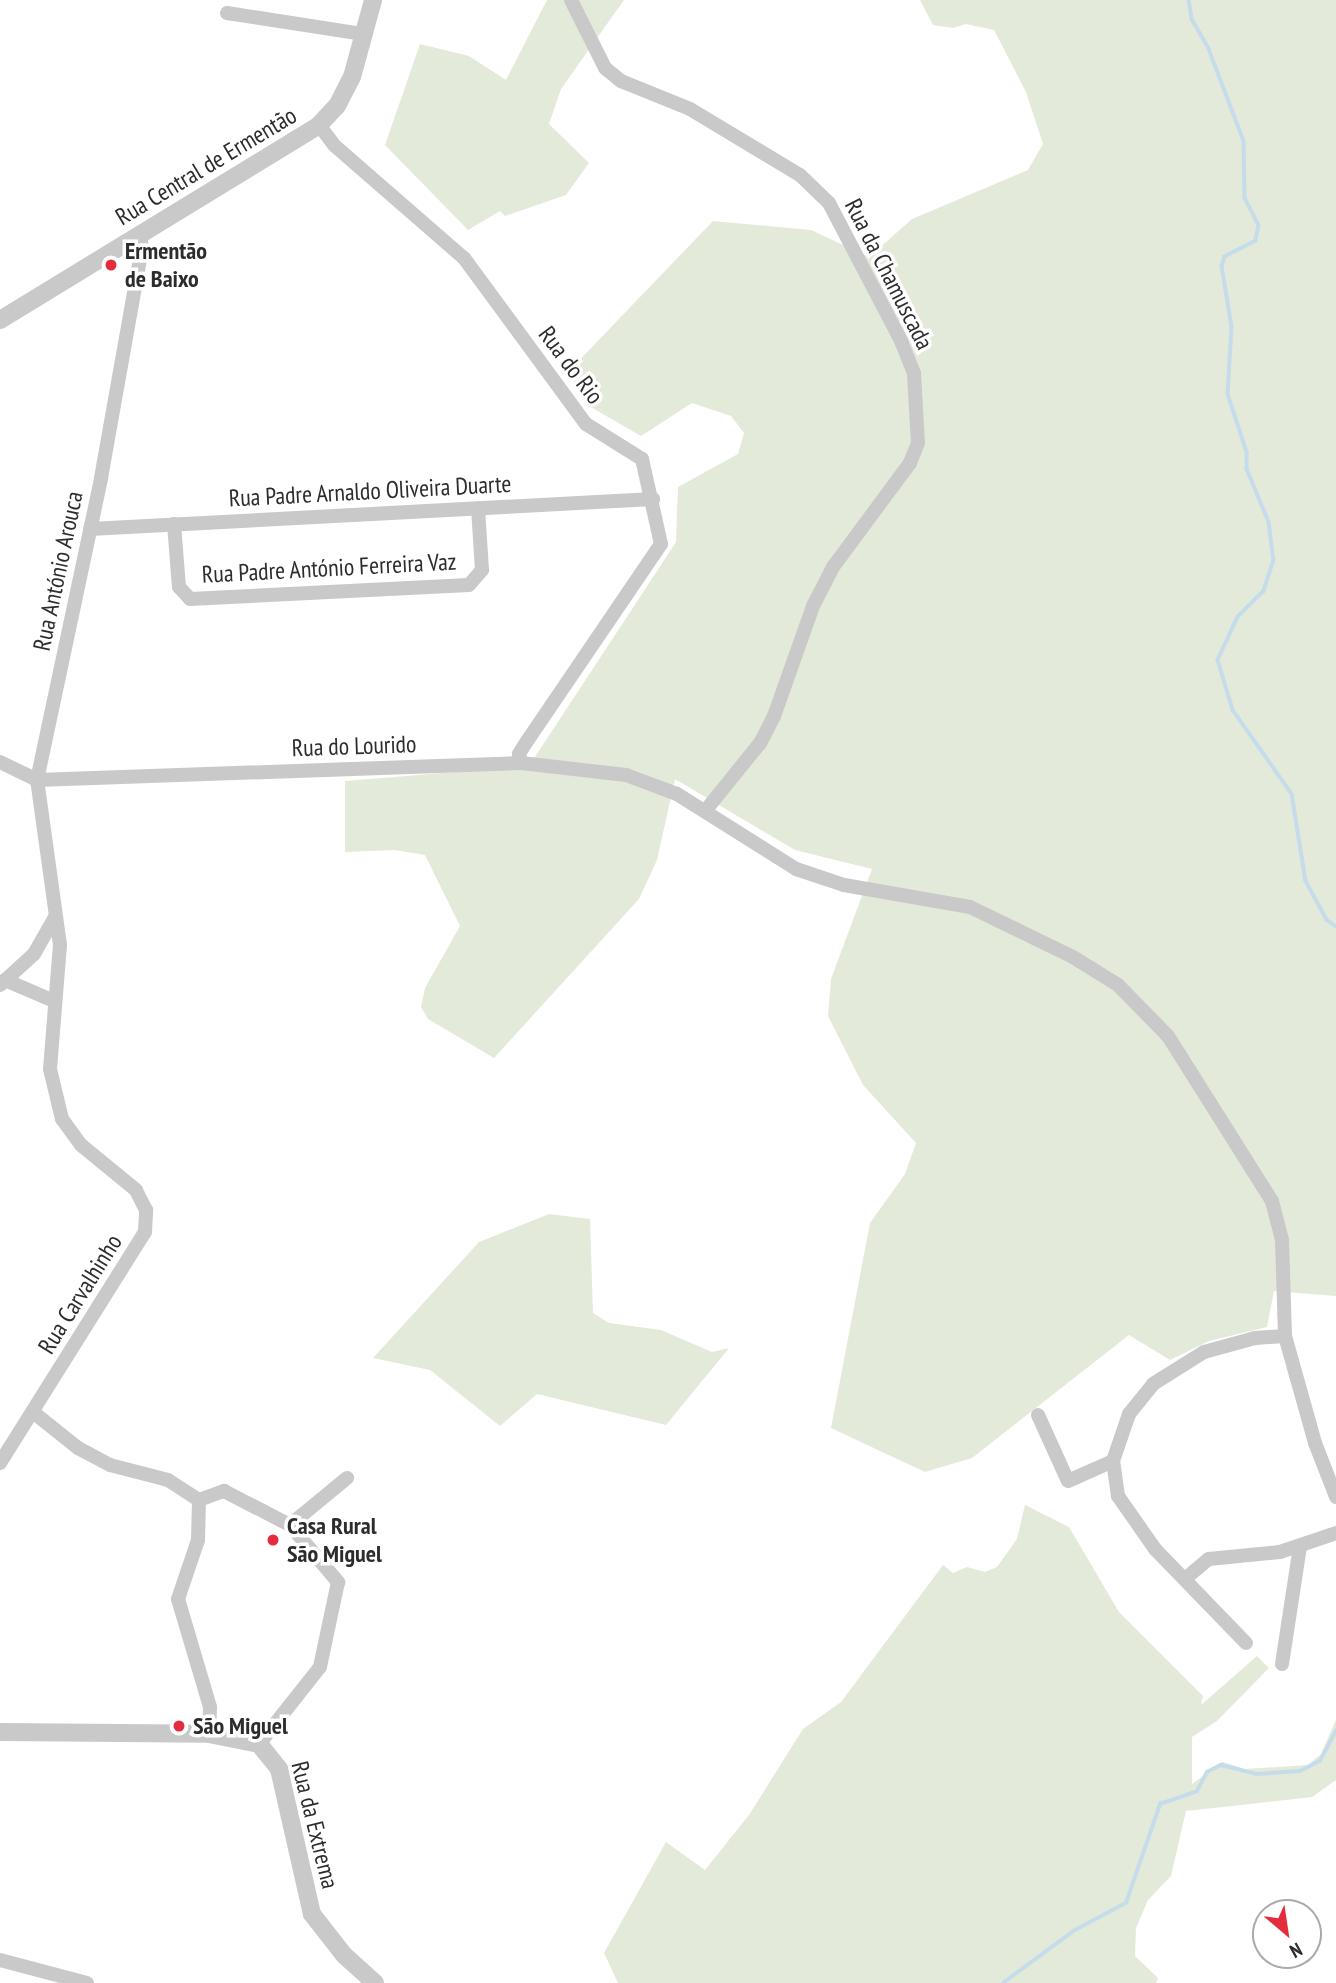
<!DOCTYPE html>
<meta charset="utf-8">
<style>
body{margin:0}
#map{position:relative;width:1336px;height:1983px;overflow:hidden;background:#fff;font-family:"PT Sans Narrow",sans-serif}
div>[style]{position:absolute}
.green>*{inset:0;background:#e3eada}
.stream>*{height:3.5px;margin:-1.75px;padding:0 1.75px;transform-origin:1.75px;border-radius:1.75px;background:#c5dceb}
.minor>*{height:14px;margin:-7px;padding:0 7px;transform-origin:7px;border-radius:7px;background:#c9c9c9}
.tertiary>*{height:18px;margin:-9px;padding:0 9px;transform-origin:9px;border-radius:9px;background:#c9c9c9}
.dots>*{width:19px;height:19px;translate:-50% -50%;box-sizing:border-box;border:4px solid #fff;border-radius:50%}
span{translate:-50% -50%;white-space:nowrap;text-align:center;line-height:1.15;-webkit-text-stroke:7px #fff;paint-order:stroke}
.street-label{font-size:24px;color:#2c2c2c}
.poi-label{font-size:24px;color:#2c2c2c;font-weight:700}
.left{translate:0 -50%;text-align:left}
.north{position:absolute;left:1252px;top:1899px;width:70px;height:70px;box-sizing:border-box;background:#fff;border:2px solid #ababab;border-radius:50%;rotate:151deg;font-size:19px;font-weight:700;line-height:28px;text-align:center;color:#2c2c2c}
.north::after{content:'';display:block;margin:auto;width:24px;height:32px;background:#e42d3c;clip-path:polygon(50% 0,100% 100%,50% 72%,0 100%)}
</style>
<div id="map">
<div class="green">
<i style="clip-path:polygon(547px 0,624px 0,561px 89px,549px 124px,589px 163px,566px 195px,505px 216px,500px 211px,468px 230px,385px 145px,420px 44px,469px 56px,506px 80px)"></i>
<i style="clip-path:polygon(920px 0,1336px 0,1336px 1296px,1274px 1291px,1267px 1327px,1209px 1341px,1170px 1360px,1129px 1335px,972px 1458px,925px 1472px,831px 1428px,870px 1223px,905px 1174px,916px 1143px,863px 1085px,828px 1016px,831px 979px,872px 869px,795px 850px,675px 779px,657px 860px,639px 899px,494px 1058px,428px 1019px,421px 1007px,425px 988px,460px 926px,425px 855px,395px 850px,345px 852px,345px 781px,529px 766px,676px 542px,678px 487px,738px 454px,744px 433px,731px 416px,692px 403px,641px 436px,589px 406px,568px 372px,713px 221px,811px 230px,869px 257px,912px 219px,1028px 170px,1043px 144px,1026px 92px,994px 30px,966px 24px,953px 28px,933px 25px)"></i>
<i style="clip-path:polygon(549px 1214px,590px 1219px,593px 1313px,609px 1323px,661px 1330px,712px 1352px,729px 1348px,666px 1425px,537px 1394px,500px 1426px,430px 1370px,373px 1358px,479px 1242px)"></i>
<i style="clip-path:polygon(1025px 1505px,1069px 1527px,1119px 1612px,1203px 1696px,1201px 1705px,1257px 1656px,1269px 1668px,1217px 1721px,1192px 1737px,1192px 1784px,1223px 1762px,1245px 1769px,1308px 1765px,1321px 1754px,1336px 1720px,1336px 1780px,1312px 1797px,1186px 1811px,1171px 1876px,1148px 1900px,1136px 1928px,1135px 1956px,1158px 1978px,1156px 1983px,618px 1983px,604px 1953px,666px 1842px,705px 1870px,749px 1815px,803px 1729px,841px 1702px,943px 1565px,953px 1573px,967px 1567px,985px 1572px,997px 1567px,1017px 1539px)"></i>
</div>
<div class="stream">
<i style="left:1189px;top:0;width:19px;rotate:81deg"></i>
<i style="left:1192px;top:19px;width:34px;rotate:60deg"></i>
<i style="left:1209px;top:49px;width:98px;rotate:69.2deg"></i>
<i style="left:1244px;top:141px;width:57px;rotate:89deg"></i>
<i style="left:1245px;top:198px;width:30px;rotate:63deg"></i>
<i style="left:1259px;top:225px;width:16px;rotate:101deg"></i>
<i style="left:1256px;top:241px;width:35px;rotate:153deg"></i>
<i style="left:1225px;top:257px;width:9px;rotate:108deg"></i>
<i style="left:1222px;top:266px;width:62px;rotate:80.7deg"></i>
<i style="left:1232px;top:327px;width:67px;rotate:93.4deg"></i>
<i style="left:1228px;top:394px;width:61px;rotate:71.9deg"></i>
<i style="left:1247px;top:452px;width:17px;rotate:90deg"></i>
<i style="left:1247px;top:469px;width:57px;rotate:67.5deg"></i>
<i style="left:1269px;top:522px;width:38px;rotate:83deg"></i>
<i style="left:1274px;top:560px;width:33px;rotate:108deg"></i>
<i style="left:1264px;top:591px;width:37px;rotate:135deg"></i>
<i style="left:1238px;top:617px;width:47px;rotate:114.9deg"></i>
<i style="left:1218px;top:660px;width:52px;rotate:73.3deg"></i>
<i style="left:1233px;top:710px;width:103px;rotate:54.9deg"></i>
<i style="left:1292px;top:794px;width:88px;rotate:80.9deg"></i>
<i style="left:1306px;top:881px;width:44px;rotate:61.7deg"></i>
<i style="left:1327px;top:920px;width:11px;rotate:34deg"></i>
<i style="left:1003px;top:1983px;width:89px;rotate:-36.4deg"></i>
<i style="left:1075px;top:1930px;width:58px;rotate:-27.9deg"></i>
<i style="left:1126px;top:1903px;width:105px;rotate:-71deg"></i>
<i style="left:1160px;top:1804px;width:39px;rotate:-19deg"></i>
<i style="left:1197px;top:1791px;width:21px;rotate:-62deg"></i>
<i style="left:1207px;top:1772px;width:16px;rotate:-27deg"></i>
<i style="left:1221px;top:1765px;width:36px;rotate:14deg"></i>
<i style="left:1256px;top:1774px;width:44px;rotate:-3.9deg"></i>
<i style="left:1300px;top:1771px;width:22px;rotate:-27deg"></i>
<i style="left:1320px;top:1761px;width:34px;rotate:-62deg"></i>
</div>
<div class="minor">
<i style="left:571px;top:0;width:76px;rotate:63.4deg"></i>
<i style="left:605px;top:68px;width:21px;rotate:39deg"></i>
<i style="left:621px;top:81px;width:74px;rotate:22.1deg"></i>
<i style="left:690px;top:109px;width:128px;rotate:31deg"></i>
<i style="left:800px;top:175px;width:40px;rotate:44deg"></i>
<i style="left:829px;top:203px;width:156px;rotate:62.4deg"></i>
<i style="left:901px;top:341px;width:35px;rotate:68deg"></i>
<i style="left:914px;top:374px;width:69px;rotate:86.7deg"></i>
<i style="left:918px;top:443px;width:22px;rotate:112deg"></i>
<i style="left:910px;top:463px;width:129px;rotate:126.5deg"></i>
<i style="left:833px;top:567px;width:44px;rotate:117.1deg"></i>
<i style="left:813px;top:606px;width:117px;rotate:109.5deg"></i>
<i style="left:774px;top:716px;width:30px;rotate:117deg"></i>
<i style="left:760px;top:743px;width:86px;rotate:128.9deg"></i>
<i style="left:227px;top:13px;width:138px;rotate:8.8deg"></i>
<i style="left:319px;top:125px;width:26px;rotate:53deg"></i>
<i style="left:335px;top:146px;width:171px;rotate:41deg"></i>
<i style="left:464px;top:258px;width:206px;rotate:53.7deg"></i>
<i style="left:586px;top:424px;width:66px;rotate:32deg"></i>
<i style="left:642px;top:459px;width:87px;rotate:77.4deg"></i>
<i style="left:661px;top:544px;width:238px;rotate:124.2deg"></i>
<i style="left:527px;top:741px;width:15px;rotate:122deg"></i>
<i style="left:519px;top:754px;width:9px;rotate:77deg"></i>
<i style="left:174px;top:524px;width:63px;rotate:85.5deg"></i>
<i style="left:179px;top:587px;width:16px;rotate:47deg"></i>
<i style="left:190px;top:599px;width:279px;rotate:-2.9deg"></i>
<i style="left:469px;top:585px;width:20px;rotate:-49deg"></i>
<i style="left:482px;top:570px;width:62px;rotate:-93.7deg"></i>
<i style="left:90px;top:529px;width:564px;rotate:-3.05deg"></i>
<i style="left:0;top:762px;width:41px;rotate:25.9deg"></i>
<i style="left:37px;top:780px;width:484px;rotate:-2deg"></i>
<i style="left:521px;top:763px;width:106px;rotate:6.5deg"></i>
<i style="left:626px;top:775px;width:54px;rotate:20.4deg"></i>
<i style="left:677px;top:794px;width:141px;rotate:32.2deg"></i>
<i style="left:796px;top:869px;width:51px;rotate:18.4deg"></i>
<i style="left:844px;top:885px;width:128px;rotate:9.9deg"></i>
<i style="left:970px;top:907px;width:114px;rotate:25.9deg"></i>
<i style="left:1073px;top:957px;width:53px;rotate:31.9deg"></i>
<i style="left:1118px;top:985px;width:71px;rotate:45.6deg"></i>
<i style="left:1168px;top:1036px;width:195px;rotate:57.8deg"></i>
<i style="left:1272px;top:1201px;width:40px;rotate:75.6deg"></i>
<i style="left:1282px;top:1240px;width:96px;rotate:88.2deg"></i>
<i style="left:1285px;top:1336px;width:111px;rotate:74.3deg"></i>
<i style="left:1315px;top:1443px;width:58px;rotate:68.7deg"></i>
<i style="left:5px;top:980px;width:53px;rotate:23.2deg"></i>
<i style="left:0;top:985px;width:46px;rotate:-42.4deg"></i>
<i style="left:34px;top:954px;width:43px;rotate:-60.4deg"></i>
<i style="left:33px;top:1412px;width:58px;rotate:38.7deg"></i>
<i style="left:78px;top:1448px;width:36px;rotate:28deg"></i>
<i style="left:110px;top:1465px;width:60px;rotate:14.5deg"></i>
<i style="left:168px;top:1480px;width:37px;rotate:33deg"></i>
<i style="left:1038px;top:1415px;width:72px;rotate:65.6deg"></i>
<i style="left:1068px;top:1481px;width:49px;rotate:-24deg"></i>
<i style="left:0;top:1463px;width:273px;rotate:-57.9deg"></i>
<i style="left:145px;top:1232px;width:22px;rotate:-87deg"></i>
<i style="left:146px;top:1210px;width:22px;rotate:-117deg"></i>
<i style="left:136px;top:1190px;width:71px;rotate:-140.7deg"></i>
<i style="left:81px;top:1145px;width:32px;rotate:-126deg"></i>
<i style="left:62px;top:1119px;width:51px;rotate:-103.5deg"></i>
<i style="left:50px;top:1069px;width:124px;rotate:-85.4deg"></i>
<i style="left:60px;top:945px;width:167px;rotate:-97.9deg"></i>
<i style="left:37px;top:780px;width:309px;rotate:-78deg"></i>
<i style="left:101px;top:478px;width:234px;rotate:-79.9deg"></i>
<i style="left:142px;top:248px;width:13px;rotate:-99deg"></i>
<i style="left:199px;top:1500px;width:27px;rotate:-20deg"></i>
<i style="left:224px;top:1491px;width:74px;rotate:27.3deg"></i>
<i style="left:290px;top:1525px;width:75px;rotate:49.9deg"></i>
<i style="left:338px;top:1582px;width:87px;rotate:102deg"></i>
<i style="left:320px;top:1667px;width:98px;rotate:128.4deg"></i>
<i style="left:199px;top:1500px;width:40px;rotate:91.4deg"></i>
<i style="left:198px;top:1540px;width:62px;rotate:108.7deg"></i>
<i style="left:178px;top:1599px;width:113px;rotate:73.5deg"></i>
<i style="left:210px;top:1707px;width:27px;rotate:92deg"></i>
<i style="left:290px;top:1525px;width:74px;rotate:-39.5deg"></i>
<i style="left:1186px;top:1578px;width:30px;rotate:-40deg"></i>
<i style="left:1209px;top:1559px;width:71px;rotate:-5.6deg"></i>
<i style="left:1280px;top:1552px;width:59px;rotate:-18.7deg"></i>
<i style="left:1246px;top:1643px;width:131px;rotate:-134.1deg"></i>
<i style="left:1155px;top:1549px;width:65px;rotate:-124.9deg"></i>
<i style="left:1118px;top:1496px;width:35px;rotate:-98deg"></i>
<i style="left:1113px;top:1461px;width:50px;rotate:-71.2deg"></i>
<i style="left:1129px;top:1414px;width:38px;rotate:-51deg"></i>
<i style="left:1153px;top:1384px;width:60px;rotate:-32.1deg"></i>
<i style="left:1204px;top:1352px;width:53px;rotate:-15.4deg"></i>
<i style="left:1255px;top:1338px;width:30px;rotate:-4deg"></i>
<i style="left:1282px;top:1664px;width:119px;rotate:-81.3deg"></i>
<i style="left:0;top:1960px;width:90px;rotate:14.8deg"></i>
</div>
<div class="tertiary">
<i style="left:0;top:320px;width:374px;rotate:-31.4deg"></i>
<i style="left:319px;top:125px;width:26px;rotate:-47deg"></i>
<i style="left:337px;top:106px;width:33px;rotate:-63deg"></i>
<i style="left:352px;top:77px;width:80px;rotate:-74.7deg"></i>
<i style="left:0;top:1732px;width:209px;rotate:0.5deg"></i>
<i style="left:209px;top:1734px;width:51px;rotate:11.3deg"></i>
<i style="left:259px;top:1744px;width:32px;rotate:51deg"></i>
<i style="left:279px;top:1769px;width:149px;rotate:77.2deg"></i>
<i style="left:312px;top:1914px;width:52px;rotate:52deg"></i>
<i style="left:344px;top:1955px;width:42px;rotate:42.1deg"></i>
</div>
<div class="dots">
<i style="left:111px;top:265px;background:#e42d3c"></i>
<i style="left:273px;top:1540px;background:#e42d3c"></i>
<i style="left:179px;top:1726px;background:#e42d3c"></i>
</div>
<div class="street-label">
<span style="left:206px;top:166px;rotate:-31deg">Rua Central de Ermentão</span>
<span style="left:889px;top:274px;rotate:63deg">Rua da Chamuscada</span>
<span style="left:571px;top:365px;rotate:53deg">Rua do Rio</span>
<span style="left:370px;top:491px;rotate:-3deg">Rua Padre Arnaldo Oliveira Duarte</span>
<span style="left:329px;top:568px;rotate:-3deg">Rua Padre António Ferreira Vaz</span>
<span style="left:58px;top:571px;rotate:-78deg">Rua António Arouca</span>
<span style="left:354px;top:746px;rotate:-2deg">Rua do Lourido</span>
<span style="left:80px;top:1294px;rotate:-58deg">Rua Carvalhinho</span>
<span style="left:315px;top:1825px;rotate:76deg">Rua da Extrema</span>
</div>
<div class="poi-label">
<span class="left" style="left:125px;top:265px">Ermentão<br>de Baixo</span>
<span class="left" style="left:287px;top:1540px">Casa Rural<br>São Miguel</span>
<span class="left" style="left:193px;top:1726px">São Miguel</span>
</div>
<div class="north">N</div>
</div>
